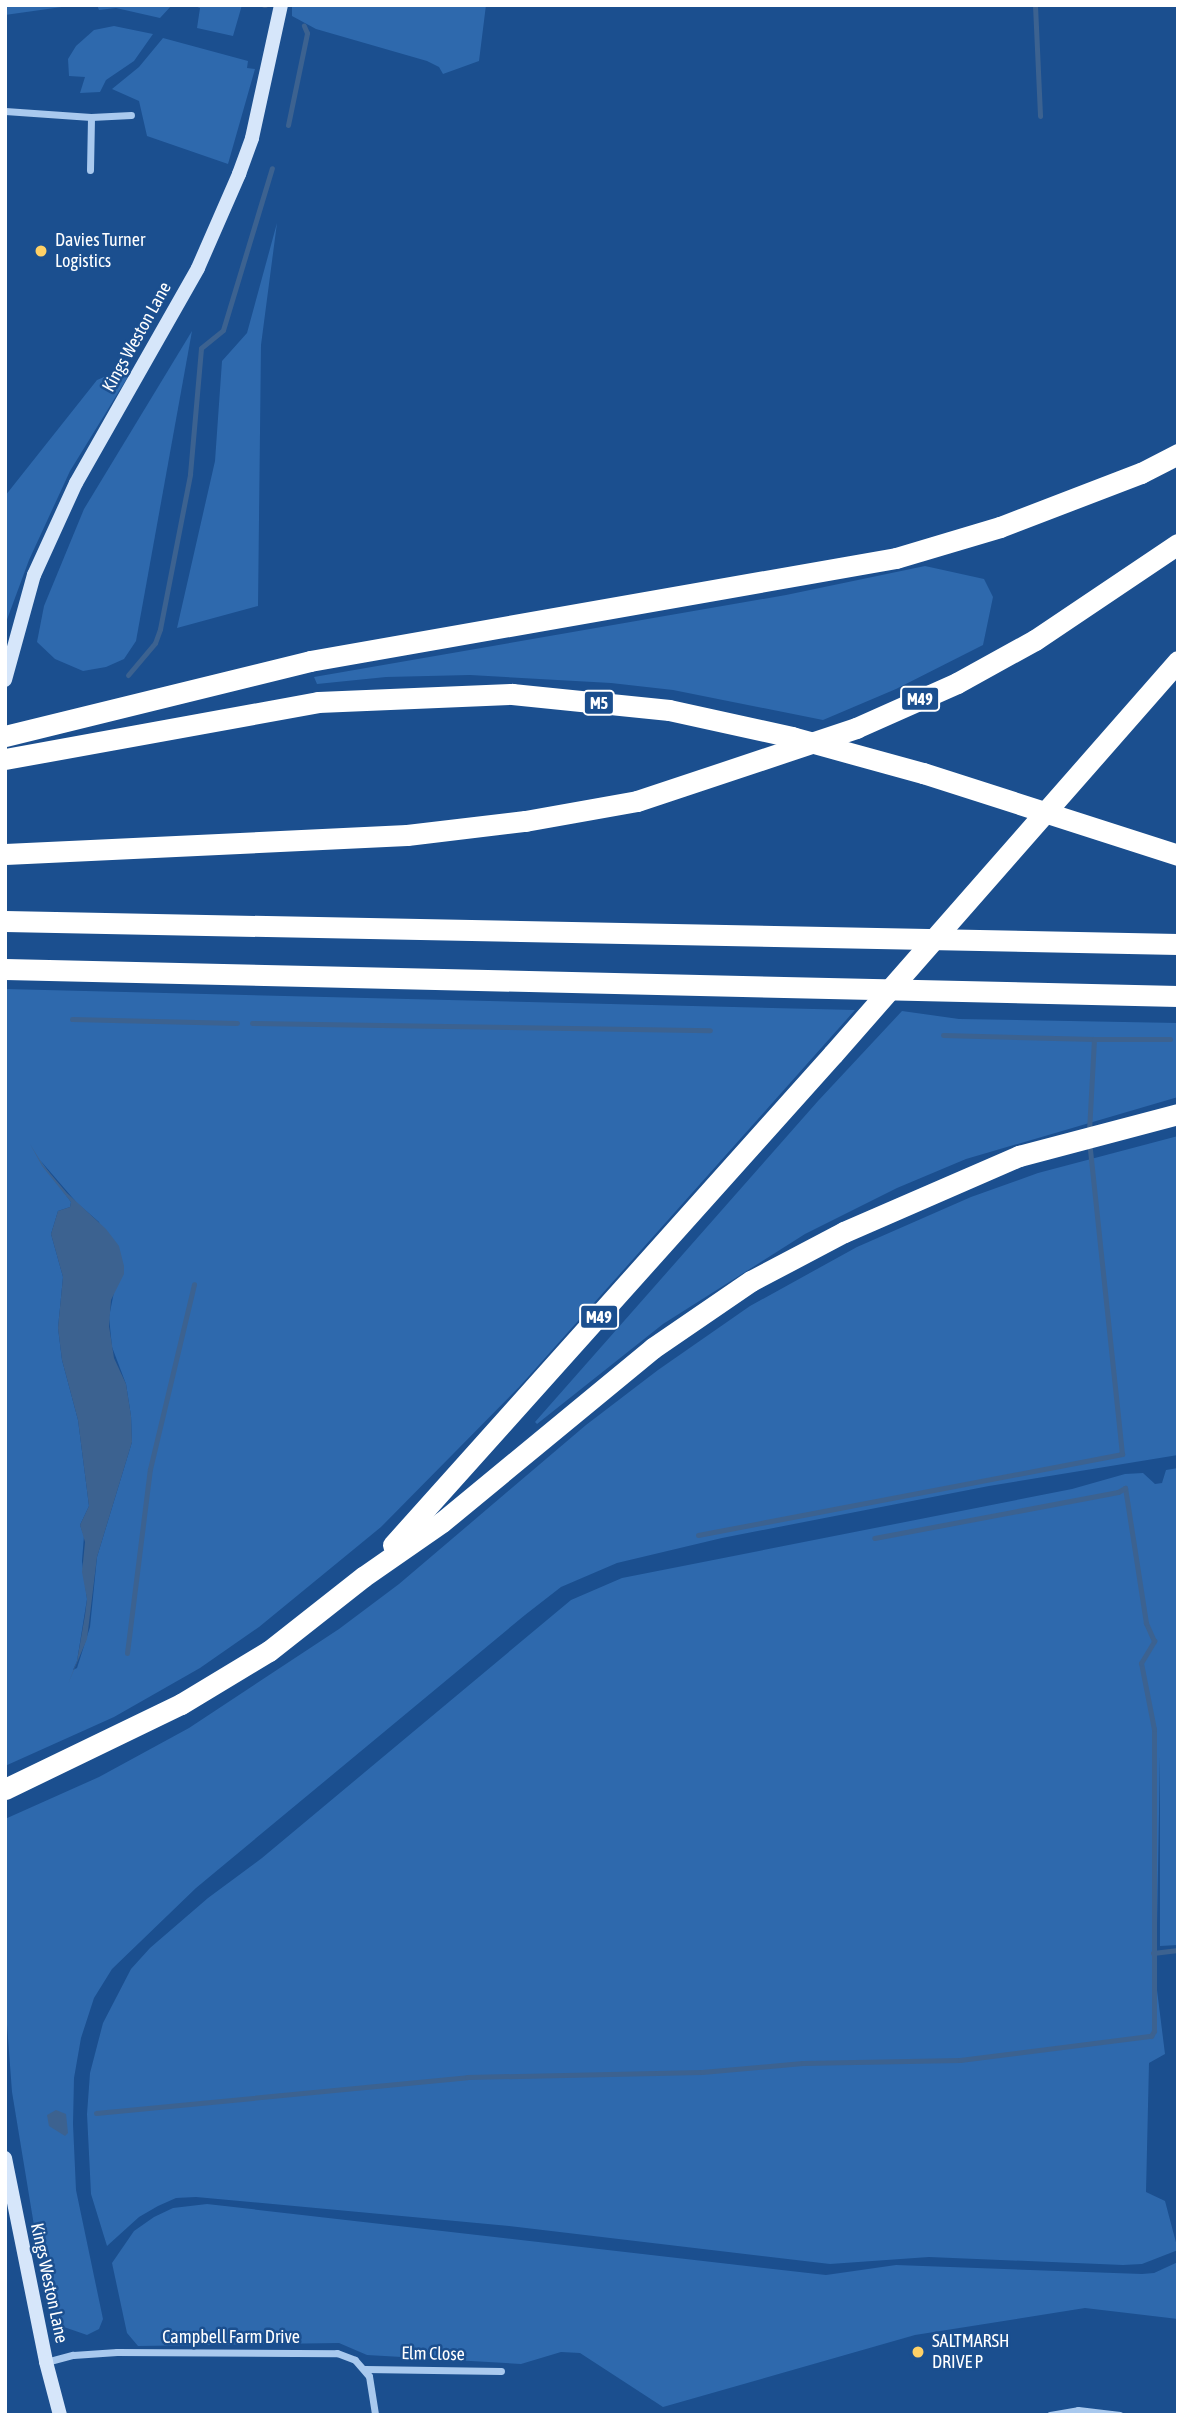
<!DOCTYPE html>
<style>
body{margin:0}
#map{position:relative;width:1183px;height:2420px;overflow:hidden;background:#1b4f8f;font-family:"Asap Condensed",sans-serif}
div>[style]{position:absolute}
.green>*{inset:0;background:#2e69ad}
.water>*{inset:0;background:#3c6290}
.stream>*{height:5px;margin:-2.5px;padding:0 2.5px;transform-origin:2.5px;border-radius:2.5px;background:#3c6290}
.street>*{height:7px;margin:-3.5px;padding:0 3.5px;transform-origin:3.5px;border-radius:3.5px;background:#a9c9ee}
.secondary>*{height:14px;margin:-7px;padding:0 7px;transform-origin:7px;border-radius:7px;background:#d6e6fa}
.highway>*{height:21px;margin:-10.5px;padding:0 10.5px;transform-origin:10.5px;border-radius:10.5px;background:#fff}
.highway-bridge>*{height:21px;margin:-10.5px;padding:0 10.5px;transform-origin:10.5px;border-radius:10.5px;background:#fff}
.dots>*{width:19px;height:19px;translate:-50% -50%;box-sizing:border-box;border:4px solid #1b4f8f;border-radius:50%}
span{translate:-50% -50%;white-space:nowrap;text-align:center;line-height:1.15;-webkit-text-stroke:5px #1b4f8f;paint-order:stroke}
.shield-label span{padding:2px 5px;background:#1b4f8f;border:2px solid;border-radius:5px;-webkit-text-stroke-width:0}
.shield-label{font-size:16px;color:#fff;font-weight:700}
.poi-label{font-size:18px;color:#fff}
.left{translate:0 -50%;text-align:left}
.street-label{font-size:18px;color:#fff}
.frame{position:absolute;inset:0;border:7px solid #fff;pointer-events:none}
</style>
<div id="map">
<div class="green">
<i style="clip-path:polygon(5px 5px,76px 5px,5px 15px)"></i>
<i style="clip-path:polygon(97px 5px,172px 5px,160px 18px,116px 8px,99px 10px)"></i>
<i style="clip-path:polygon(192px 5px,242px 5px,233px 36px,197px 28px,200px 8px)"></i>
<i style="clip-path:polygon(292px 5px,486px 5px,479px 61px,443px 74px,439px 67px,427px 61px,316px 29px,292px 16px)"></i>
<i style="clip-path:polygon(114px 26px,153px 34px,134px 61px,106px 80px,100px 92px,80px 93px,85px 77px,69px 76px,68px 59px,76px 46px,94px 30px)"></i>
<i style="clip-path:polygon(163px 38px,248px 61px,247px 68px,255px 69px,228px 164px,147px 136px,139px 101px,112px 89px,139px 67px)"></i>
<i style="clip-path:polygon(277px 223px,261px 345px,258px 606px,177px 628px,215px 461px,222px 361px,247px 333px)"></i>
<i style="clip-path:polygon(192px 331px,136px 641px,124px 659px,106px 667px,83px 671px,55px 659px,37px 642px,44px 606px,84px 509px)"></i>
<i style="clip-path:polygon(127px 367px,129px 375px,70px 471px,29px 560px,5px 625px,5px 496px,97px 380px)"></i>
<i style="clip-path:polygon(925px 566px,984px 579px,993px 597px,983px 645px,896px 689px,823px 720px,673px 690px,611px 683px,470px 675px,386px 677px,317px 684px,314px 677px,786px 595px)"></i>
<i style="clip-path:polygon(evenodd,5px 989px,855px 1010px,520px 1386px,381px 1527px,259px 1627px,200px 1668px,114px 1717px,5px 1766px,5px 989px,40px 1160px,77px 1203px,99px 1222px,114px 1292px,109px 1317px,112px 1347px,126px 1384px,131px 1416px,132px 1442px,97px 1557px,90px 1627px,77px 1668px,73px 1670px,77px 1661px,87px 1599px,82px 1561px,84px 1536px,80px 1525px,89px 1506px,78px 1420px,62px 1360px,58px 1328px,63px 1277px,51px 1234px,58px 1211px,70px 1207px,71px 1202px,40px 1160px)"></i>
<i style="clip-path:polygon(902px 1011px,959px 1019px,1178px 1023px,1178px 1097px,966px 1159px,897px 1188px,805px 1234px,663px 1324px,537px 1424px,535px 1422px,818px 1101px)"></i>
<i style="clip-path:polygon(1178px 1136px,1178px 1455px,989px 1486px,722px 1538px,617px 1563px,561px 1587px,525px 1615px,196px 1888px,112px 1969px,94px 1998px,81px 2038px,74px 2078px,73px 2124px,76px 2190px,103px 2319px,99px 2329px,87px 2335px,61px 2326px,51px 2310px,42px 2274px,12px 2092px,5px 1998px,5px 1819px,99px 1777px,189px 1728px,339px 1629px,399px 1584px,586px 1425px,658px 1370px,750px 1306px,857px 1247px,971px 1197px,1038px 1173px)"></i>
<i style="clip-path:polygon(1178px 1468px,1178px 1945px,1160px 1946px,1160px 1757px,1156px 1982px,1165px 2054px,1149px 2063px,1146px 2192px,1165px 2201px,1178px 2250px,1142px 2264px,1123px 2265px,929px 2257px,830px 2264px,509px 2226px,196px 2197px,176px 2198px,158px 2206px,139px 2217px,107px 2246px,91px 2194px,87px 2114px,90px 2073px,103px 2023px,131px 1969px,150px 1948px,208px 1898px,262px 1858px,571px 1600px,622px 1578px,1072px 1489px,1125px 1474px,1143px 1473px,1155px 1484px,1162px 1483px,1166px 1470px)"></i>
<i style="clip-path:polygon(207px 2204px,826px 2275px,896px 2265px,1142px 2274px,1154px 2273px,1178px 2262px,1178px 2319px,1085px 2308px,915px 2335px,663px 2407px,580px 2353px,561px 2352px,521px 2364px,367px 2355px,339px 2343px,138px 2346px,127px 2333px,112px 2263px,134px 2231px,154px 2217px,173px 2208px)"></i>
</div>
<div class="water">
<i style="clip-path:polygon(30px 1144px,43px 1165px,67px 1193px,106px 1229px,119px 1246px,124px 1266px,124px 1274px,111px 1300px,109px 1326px,114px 1358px,126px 1384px,131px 1416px,132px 1442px,97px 1557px,87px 1639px,68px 1684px,77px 1661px,85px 1615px,87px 1599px,82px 1572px,85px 1542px,80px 1525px,89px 1506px,78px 1420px,62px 1360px,58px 1328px,63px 1277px,51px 1234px,58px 1211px,70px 1207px,71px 1202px,42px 1166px)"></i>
<i style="clip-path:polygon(56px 2110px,66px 2114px,68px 2133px,65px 2136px,49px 2126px,47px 2115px)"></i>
</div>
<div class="stream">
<i style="left:264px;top:5px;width:1px"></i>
<i style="left:1035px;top:5px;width:111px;rotate:87.4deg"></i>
<i style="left:288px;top:125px;width:94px;rotate:-78.3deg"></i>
<i style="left:307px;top:33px;width:8px;rotate:-113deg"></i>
<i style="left:128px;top:675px;width:42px;rotate:-49.8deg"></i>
<i style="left:155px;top:643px;width:15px;rotate:-70deg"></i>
<i style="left:160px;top:629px;width:158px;rotate:-79deg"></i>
<i style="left:190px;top:474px;width:126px;rotate:-85deg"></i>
<i style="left:201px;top:348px;width:28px;rotate:-39deg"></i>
<i style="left:223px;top:330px;width:169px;rotate:-73.2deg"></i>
<i style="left:72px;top:1019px;width:165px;rotate:1.4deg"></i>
<i style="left:252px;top:1023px;width:458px;rotate:0.9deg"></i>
<i style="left:943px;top:1035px;width:151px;rotate:1.5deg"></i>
<i style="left:1094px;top:1039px;width:93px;rotate:93.1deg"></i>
<i style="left:1094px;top:1039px;width:76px"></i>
<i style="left:698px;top:1535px;width:432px;rotate:-10.8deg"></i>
<i style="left:1122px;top:1454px;width:314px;rotate:-96deg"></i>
<i style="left:127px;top:1653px;width:185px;rotate:-82.9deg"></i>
<i style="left:150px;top:1469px;width:190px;rotate:-76.6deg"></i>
<i style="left:1153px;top:1953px;width:25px;rotate:-7deg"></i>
<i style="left:96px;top:2113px;width:373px;rotate:-5.5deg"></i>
<i style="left:467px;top:2077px;width:235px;rotate:-1.2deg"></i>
<i style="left:702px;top:2072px;width:101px;rotate:-5.1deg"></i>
<i style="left:803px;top:2063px;width:157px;rotate:-1.1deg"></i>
<i style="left:960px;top:2060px;width:193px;rotate:-7.2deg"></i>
<i style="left:1151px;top:2036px;width:6px;rotate:-59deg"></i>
<i style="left:1154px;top:2031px;width:302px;rotate:-90deg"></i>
<i style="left:1154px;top:1729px;width:67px;rotate:-101.1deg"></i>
<i style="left:1141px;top:1663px;width:26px;rotate:-59deg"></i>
<i style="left:1154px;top:1641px;width:20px;rotate:-114deg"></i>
<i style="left:1146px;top:1623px;width:137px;rotate:-98.8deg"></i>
<i style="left:1125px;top:1488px;width:8px;rotate:150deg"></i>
<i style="left:1118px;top:1492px;width:248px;rotate:169.3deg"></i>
</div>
<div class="street">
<i style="left:5px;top:111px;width:86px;rotate:4deg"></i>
<i style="left:91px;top:117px;width:40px;rotate:-2.9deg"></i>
<i style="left:90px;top:170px;width:53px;rotate:-88.9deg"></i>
<i style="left:46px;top:2362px;width:28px;rotate:-15deg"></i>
<i style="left:73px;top:2355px;width:44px;rotate:-3.9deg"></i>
<i style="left:117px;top:2352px;width:220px;rotate:0.3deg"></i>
<i style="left:337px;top:2353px;width:19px;rotate:21deg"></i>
<i style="left:355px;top:2360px;width:21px;rotate:49deg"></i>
<i style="left:369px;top:2376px;width:39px;rotate:81deg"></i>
<i style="left:365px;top:2369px;width:136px;rotate:0.8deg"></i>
<i style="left:1050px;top:2415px;width:28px;rotate:-10deg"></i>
<i style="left:1078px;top:2410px;width:42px;rotate:6.8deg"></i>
</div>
<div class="secondary">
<i style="left:5px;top:680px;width:109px;rotate:-74.6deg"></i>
<i style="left:34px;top:575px;width:101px;rotate:-65.5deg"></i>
<i style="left:76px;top:483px;width:247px;rotate:-60.4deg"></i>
<i style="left:198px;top:268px;width:103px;rotate:-66.4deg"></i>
<i style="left:239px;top:174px;width:38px;rotate:-70deg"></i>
<i style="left:252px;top:138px;width:136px;rotate:-77.7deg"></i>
<i style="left:5px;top:2158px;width:208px;rotate:78.6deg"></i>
<i style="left:46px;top:2362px;width:55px;rotate:75.2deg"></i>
</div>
<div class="highway">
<i style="left:5px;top:736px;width:314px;rotate:-13.8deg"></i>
<i style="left:310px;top:661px;width:595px;rotate:-9.97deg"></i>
<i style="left:896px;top:558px;width:109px;rotate:-16.6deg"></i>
<i style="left:1000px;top:527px;width:151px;rotate:-21deg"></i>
<i style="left:1141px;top:473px;width:42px;rotate:-27.2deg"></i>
<i style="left:5px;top:759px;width:318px;rotate:-10.3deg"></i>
<i style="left:318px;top:702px;width:194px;rotate:-2.4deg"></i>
<i style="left:512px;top:694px;width:158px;rotate:5.8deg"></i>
<i style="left:669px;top:710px;width:126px;rotate:12.4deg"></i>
<i style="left:792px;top:737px;width:136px;rotate:15.4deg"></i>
<i style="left:923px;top:773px;width:268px;rotate:17.8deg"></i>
<i style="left:5px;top:854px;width:402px;rotate:-2.7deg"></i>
<i style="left:407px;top:835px;width:119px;rotate:-6.8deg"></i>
<i style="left:525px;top:821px;width:114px;rotate:-10.1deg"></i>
<i style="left:5px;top:921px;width:1173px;rotate:1.12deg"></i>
<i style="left:5px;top:969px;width:1173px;rotate:1.32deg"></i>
<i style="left:393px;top:1545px;width:659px;rotate:-48.14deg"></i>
<i style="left:5px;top:1789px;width:195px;rotate:-25.8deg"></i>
<i style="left:181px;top:1704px;width:103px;rotate:-31.1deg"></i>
<i style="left:269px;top:1651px;width:120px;rotate:-38.2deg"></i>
<i style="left:363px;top:1577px;width:96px;rotate:-34.8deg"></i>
<i style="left:442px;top:1522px;width:273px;rotate:-39.5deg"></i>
<i style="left:653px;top:1348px;width:119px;rotate:-34.4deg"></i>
<i style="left:751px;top:1281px;width:105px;rotate:-27.8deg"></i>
<i style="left:844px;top:1232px;width:191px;rotate:-23.5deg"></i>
<i style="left:1019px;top:1156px;width:164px;rotate:-14.8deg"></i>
</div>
<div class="highway-bridge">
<i style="left:637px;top:801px;width:231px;rotate:-18.4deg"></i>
<i style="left:856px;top:728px;width:111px;rotate:-24deg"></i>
<i style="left:957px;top:683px;width:89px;rotate:-28.9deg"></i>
<i style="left:1035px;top:640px;width:172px;rotate:-33.9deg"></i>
<i style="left:833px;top:1054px;width:523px;rotate:-48.72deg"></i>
</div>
<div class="dots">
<i style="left:41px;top:251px;background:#ffd166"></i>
<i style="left:918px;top:2352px;background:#ffd166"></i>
</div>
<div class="shield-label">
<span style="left:920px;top:699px">M49</span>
<span style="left:599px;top:703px">M5</span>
<span style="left:599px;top:1317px">M49</span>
</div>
<div class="poi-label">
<span class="left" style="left:55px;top:251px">Davies Turner<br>Logistics</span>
<span class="left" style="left:932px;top:2352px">SALTMARSH<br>DRIVE P</span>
</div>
<div class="street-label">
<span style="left:137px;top:337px;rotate:-61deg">Kings Weston Lane</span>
<span style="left:49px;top:2283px;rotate:78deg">Kings Weston Lane</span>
<span style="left:231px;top:2337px">Campbell Farm Drive</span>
<span style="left:433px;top:2354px;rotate:1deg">Elm Close</span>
</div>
<div class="frame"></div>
</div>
